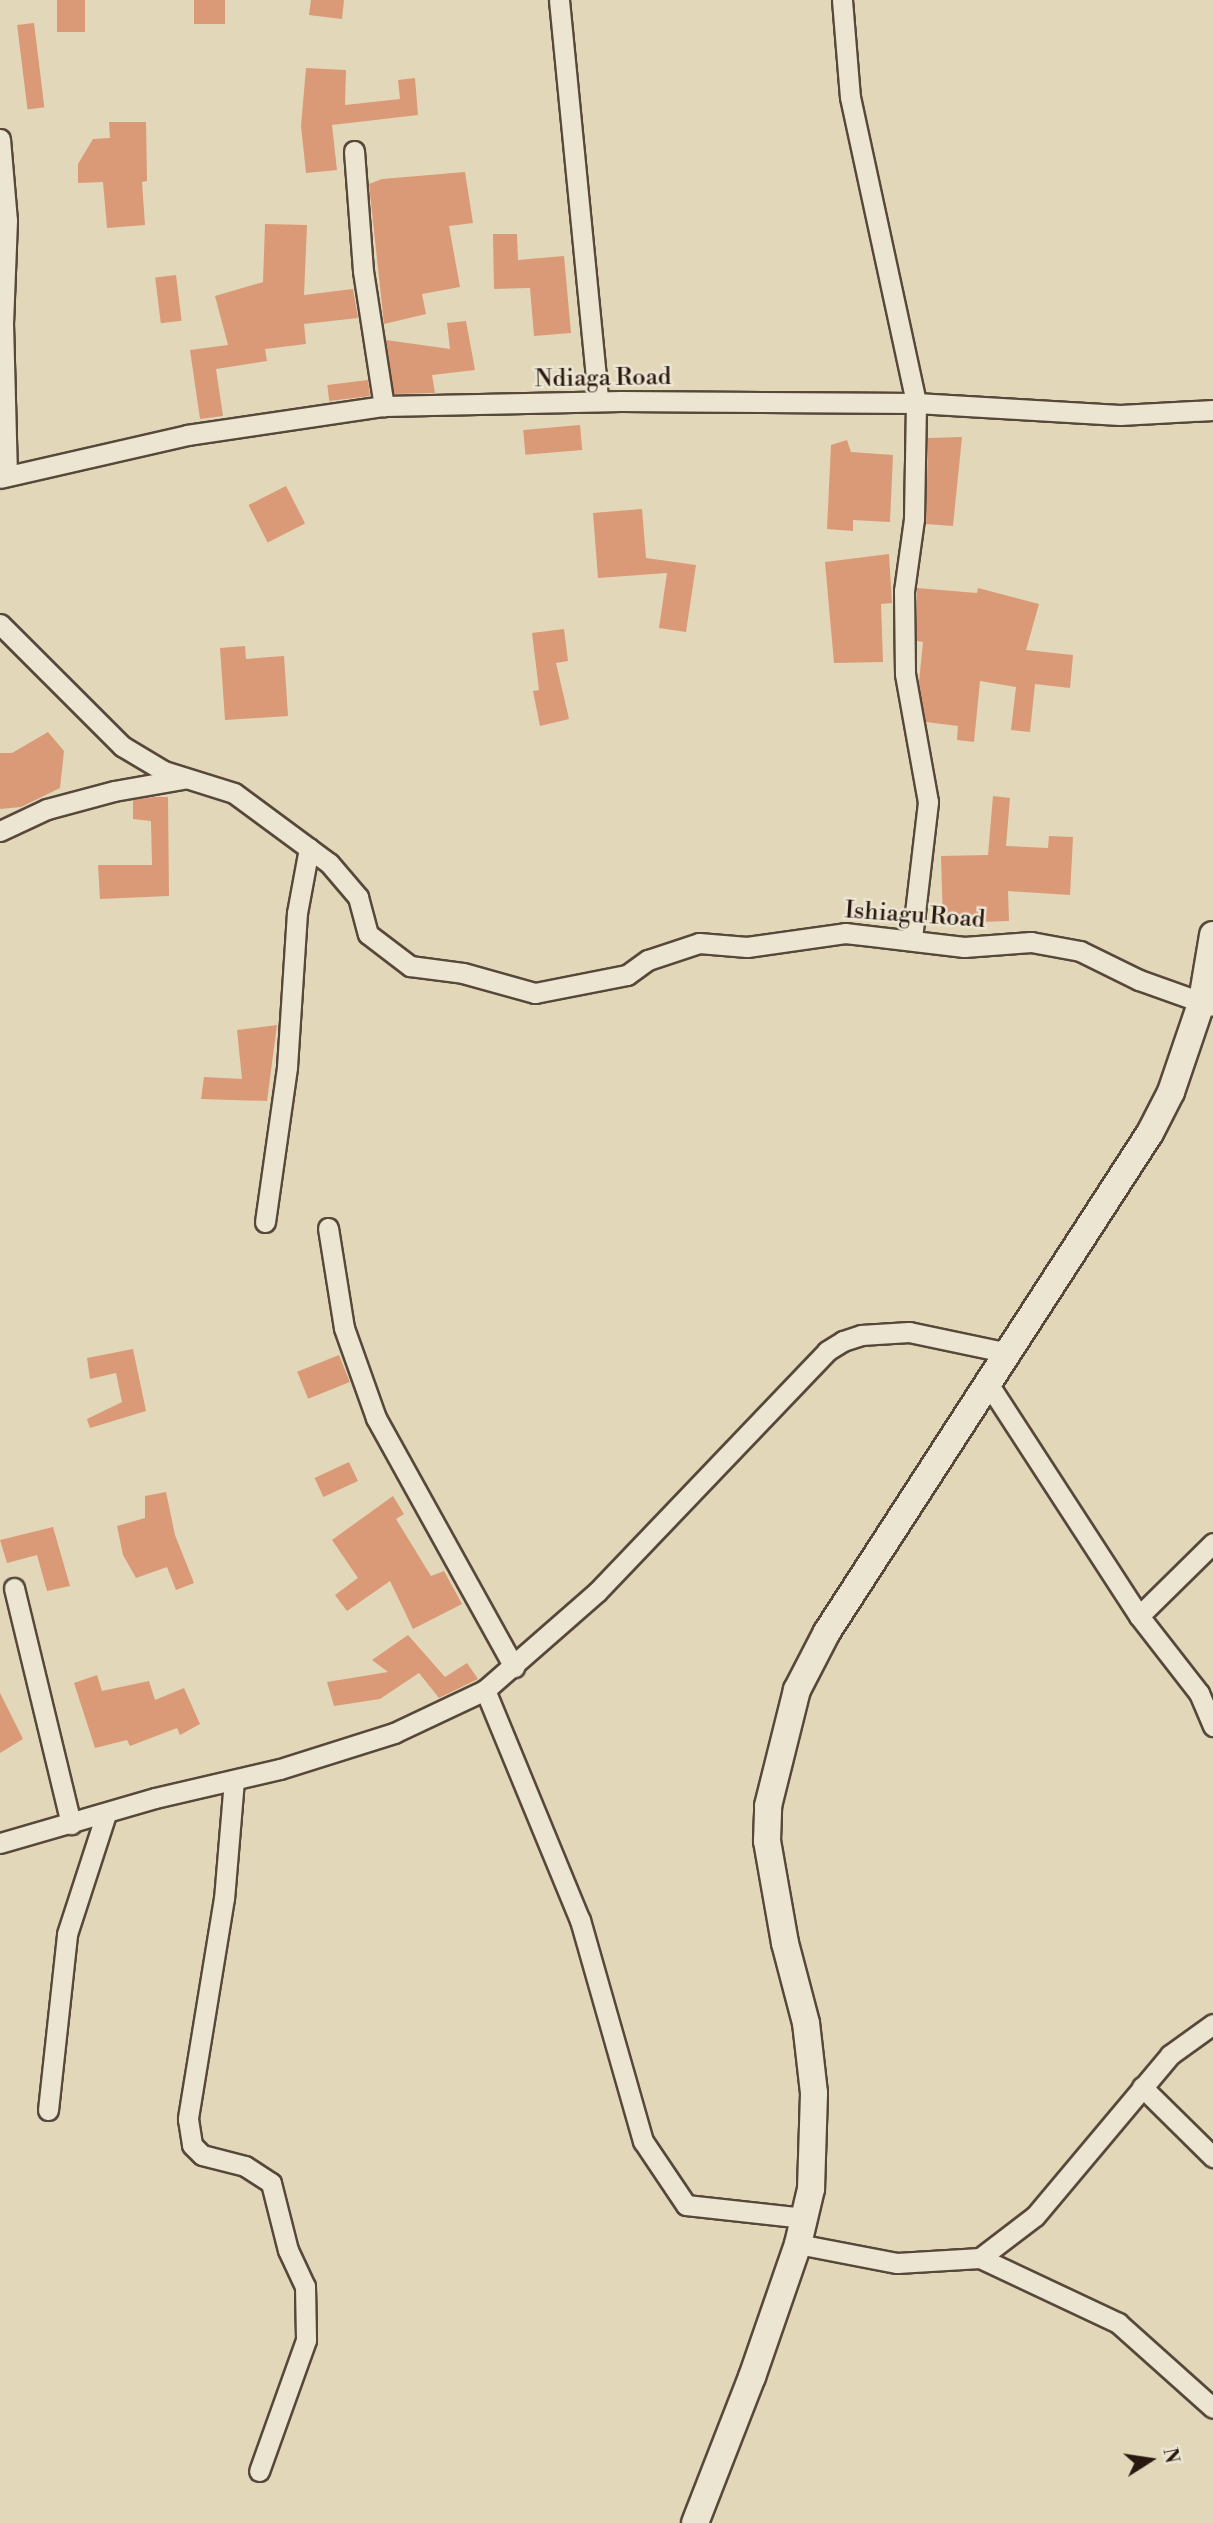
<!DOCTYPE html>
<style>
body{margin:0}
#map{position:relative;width:1213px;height:2523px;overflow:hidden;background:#e2d7b9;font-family:"Libre Bodoni",serif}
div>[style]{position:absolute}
.building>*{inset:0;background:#da9a77;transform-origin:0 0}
.roads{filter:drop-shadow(2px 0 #57483a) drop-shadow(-2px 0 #57483a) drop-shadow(0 2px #57483a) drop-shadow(0 -2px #57483a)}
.minor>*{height:19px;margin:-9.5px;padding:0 9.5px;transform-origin:9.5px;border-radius:9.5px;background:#ece5d2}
.secondary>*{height:26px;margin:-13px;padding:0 13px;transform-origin:13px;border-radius:13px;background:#ece5d2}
span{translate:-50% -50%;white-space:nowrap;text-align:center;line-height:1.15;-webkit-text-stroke:5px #ece5d2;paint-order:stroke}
.street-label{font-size:24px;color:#291810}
.north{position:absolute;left:1115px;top:2425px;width:70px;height:70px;-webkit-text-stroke:5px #ece5d2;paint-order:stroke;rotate:78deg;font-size:19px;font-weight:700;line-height:28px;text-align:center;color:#291810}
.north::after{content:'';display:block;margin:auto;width:24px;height:32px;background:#291810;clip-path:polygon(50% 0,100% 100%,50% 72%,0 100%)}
</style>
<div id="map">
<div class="building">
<i style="left:57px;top:0;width:28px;height:32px"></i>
<i style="left:194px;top:0;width:31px;height:24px"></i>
<i style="clip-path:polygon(311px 0,344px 0,342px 19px,309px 15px)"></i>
<i style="left:34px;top:23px;width:85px;height:17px;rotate:83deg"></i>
<i style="clip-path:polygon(306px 68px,346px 70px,345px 105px,400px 99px,398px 80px,415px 78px,418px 115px,332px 125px,337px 170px,306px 173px,301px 126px)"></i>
<i style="clip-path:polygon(109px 122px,146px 122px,147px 181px,142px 182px,145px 225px,107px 228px,103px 182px,78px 183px,78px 164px,93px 139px,110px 138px)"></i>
<i style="clip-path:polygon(465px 172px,473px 223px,449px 226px,460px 287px,422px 294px,426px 314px,384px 324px,369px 184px,382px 179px)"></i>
<i style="clip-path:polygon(265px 224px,307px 225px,304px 295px,353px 289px,358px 318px,304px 324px,306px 344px,265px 349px,267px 361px,216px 369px,223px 416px,200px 419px,190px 350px,228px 345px,215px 296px,263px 282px)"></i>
<i style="clip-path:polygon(493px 234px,517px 234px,518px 260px,564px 256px,571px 333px,534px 336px,530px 288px,494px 289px)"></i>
<i style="left:176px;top:275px;width:46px;height:21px;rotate:83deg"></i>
<i style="clip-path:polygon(466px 321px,475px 370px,432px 375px,435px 393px,394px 394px,386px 340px,450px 349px,447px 323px)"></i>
<i style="left:368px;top:380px;width:16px;height:41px;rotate:83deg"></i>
<i style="left:580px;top:425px;width:25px;height:57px;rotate:85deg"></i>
<i style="clip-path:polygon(962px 437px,953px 526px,926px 524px,928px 438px)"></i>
<i style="clip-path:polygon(847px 440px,851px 452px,893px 455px,890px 522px,853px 520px,853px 531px,827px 529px,831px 445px)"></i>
<i style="left:286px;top:486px;width:42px;height:42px;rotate:63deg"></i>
<i style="clip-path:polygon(642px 509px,646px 558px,696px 565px,686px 632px,659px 628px,667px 573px,598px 578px,593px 513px)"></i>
<i style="clip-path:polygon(889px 554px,892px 603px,881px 604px,883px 662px,834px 663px,825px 562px)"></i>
<i style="clip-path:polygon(917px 588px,977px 593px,978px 588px,1039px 604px,1026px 650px,1073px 655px,1070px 688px,1035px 684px,1030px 732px,1011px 730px,1016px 687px,980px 681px,974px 742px,957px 740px,958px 726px,926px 722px,919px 682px,923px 642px,917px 641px)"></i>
<i style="clip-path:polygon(564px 629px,568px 661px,556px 663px,569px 719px,540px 726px,533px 691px,539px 690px,532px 633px)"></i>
<i style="clip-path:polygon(245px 646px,246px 659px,284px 656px,288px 716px,225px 720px,220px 648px)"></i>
<i style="clip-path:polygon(48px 732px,64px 751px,60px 788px,21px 807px,0 809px,0 753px,12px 753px)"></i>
<i style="clip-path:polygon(993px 796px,1010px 798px,1006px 846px,1048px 848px,1049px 836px,1073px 837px,1070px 895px,1008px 891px,1009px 921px,943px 923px,941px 856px,988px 855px)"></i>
<i style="clip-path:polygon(154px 797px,168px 797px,169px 896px,100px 899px,98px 865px,152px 865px,151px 821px,133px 819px,133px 800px)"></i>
<i style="clip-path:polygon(277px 1025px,267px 1101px,201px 1099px,204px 1077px,242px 1079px,237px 1030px)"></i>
<i style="clip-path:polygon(133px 1349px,146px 1411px,90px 1428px,87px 1419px,122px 1402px,116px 1373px,90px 1379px,87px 1358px)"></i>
<i style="left:339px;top:1355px;width:29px;height:45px;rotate:68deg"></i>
<i style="left:349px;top:1462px;width:21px;height:38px;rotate:65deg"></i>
<i style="clip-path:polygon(166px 1492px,175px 1535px,194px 1583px,176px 1590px,167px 1567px,136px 1578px,123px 1555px,117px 1526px,145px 1518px,145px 1496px)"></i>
<i style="clip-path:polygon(393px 1496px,404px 1514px,396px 1519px,431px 1576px,444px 1571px,462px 1604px,413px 1629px,390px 1581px,347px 1611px,335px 1595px,358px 1578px,332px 1540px)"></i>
<i style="clip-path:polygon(53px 1527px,70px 1586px,47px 1591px,37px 1555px,7px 1563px,0 1540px)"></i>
<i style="clip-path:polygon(408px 1635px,445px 1677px,467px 1663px,478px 1679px,439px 1698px,419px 1673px,380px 1699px,334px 1706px,327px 1682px,388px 1672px,372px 1660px)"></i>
<i style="clip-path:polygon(97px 1675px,102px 1691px,149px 1681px,155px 1700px,184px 1688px,200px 1724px,180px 1735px,177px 1728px,130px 1746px,127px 1740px,95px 1748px,74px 1683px)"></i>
<i style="clip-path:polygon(0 1693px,23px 1739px,0 1753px)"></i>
</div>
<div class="roads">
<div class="minor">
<i style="left:559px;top:0;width:403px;rotate:84.4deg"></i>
<i style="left:842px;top:0;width:97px;rotate:85.3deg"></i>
<i style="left:850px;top:97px;width:313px;rotate:77.8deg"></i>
<i style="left:916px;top:403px;width:116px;rotate:91deg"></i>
<i style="left:914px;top:519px;width:73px;rotate:97.9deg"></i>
<i style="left:904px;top:591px;width:83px;rotate:89.3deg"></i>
<i style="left:905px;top:674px;width:130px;rotate:79.8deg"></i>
<i style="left:928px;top:802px;width:138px;rotate:96.7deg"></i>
<i style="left:0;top:139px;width:81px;rotate:85.1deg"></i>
<i style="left:7px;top:220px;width:103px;rotate:92.2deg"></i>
<i style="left:3px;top:323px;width:153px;rotate:88.5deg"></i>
<i style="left:354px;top:151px;width:120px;rotate:85.7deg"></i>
<i style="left:363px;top:271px;width:137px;rotate:81.2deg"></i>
<i style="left:0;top:478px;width:192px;rotate:-12.9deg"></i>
<i style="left:187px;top:435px;width:199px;rotate:-8.4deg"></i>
<i style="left:384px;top:406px;width:237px;rotate:-1.2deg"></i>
<i style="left:621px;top:401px;width:295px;rotate:0.4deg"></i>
<i style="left:916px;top:403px;width:204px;rotate:3.4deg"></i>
<i style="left:1120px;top:415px;width:93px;rotate:-3.1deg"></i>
<i style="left:0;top:624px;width:173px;rotate:45deg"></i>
<i style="left:122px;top:746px;width:49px;rotate:30.8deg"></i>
<i style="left:164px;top:771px;width:73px;rotate:17.4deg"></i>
<i style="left:234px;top:793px;width:118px;rotate:36.4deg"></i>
<i style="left:329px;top:863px;width:45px;rotate:49.5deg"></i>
<i style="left:358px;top:897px;width:38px;rotate:75deg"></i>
<i style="left:368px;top:934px;width:53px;rotate:37.3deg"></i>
<i style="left:410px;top:966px;width:53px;rotate:7.5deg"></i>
<i style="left:463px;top:973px;width:75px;rotate:15.5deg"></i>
<i style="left:535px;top:993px;width:94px;rotate:-11.1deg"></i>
<i style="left:627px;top:975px;width:26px;rotate:-36deg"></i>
<i style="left:648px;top:960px;width:54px;rotate:-18.4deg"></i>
<i style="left:699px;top:943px;width:48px;rotate:4.8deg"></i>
<i style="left:747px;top:947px;width:99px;rotate:-8.1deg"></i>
<i style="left:845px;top:933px;width:120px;rotate:6.7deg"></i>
<i style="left:964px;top:947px;width:67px;rotate:-4.3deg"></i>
<i style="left:1031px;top:942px;width:50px;rotate:10.4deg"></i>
<i style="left:1080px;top:951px;width:66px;rotate:26.2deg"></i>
<i style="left:1139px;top:980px;width:77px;rotate:19.6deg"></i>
<i style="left:0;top:831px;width:52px;rotate:-25.1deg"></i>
<i style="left:47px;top:809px;width:69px;rotate:-15deg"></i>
<i style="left:114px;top:791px;width:70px;rotate:-9.9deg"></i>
<i style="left:265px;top:1222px;width:157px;rotate:-81.9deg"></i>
<i style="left:287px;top:1067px;width:154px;rotate:-86.3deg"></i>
<i style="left:297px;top:913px;width:66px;rotate:-79.5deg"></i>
<i style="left:328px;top:1228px;width:101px;rotate:80.9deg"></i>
<i style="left:344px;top:1328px;width:96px;rotate:70.4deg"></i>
<i style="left:376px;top:1418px;width:285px;rotate:61deg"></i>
<i style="left:989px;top:1385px;width:275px;rotate:57deg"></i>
<i style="left:1139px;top:1616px;width:98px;rotate:52.1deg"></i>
<i style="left:1199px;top:1693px;width:36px;rotate:67deg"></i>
<i style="left:14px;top:1588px;width:243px;rotate:76.4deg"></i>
<i style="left:1139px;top:1616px;width:104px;rotate:-44.6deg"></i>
<i style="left:485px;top:1690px;width:249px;rotate:67.6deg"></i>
<i style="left:580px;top:1920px;width:230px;rotate:74.1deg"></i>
<i style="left:643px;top:2141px;width:77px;rotate:56.1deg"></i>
<i style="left:686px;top:2205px;width:119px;rotate:6.3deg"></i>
<i style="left:234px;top:1780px;width:118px;rotate:94.8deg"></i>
<i style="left:224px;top:1898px;width:224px;rotate:99.3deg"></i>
<i style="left:188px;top:2119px;width:26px;rotate:81deg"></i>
<i style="left:192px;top:2145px;width:14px;rotate:45deg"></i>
<i style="left:202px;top:2155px;width:44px;rotate:14.3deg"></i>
<i style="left:245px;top:2166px;width:31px;rotate:33deg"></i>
<i style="left:271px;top:2183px;width:69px;rotate:75.8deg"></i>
<i style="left:288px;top:2250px;width:40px;rotate:65deg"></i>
<i style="left:305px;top:2286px;width:54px;rotate:88.9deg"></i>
<i style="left:306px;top:2340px;width:139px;rotate:109.7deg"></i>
<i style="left:0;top:1843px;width:161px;rotate:-16.2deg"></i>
<i style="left:155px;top:1798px;width:128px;rotate:-13.1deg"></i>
<i style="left:280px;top:1769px;width:120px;rotate:-17.5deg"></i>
<i style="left:394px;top:1733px;width:101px;rotate:-25.3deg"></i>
<i style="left:485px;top:1690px;width:149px;rotate:-41.2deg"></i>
<i style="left:597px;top:1592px;width:333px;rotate:-46.3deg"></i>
<i style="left:827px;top:1351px;width:19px;rotate:-32deg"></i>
<i style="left:843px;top:1341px;width:19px;rotate:-18deg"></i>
<i style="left:861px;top:1335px;width:48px;rotate:-3.6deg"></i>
<i style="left:909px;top:1332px;width:102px;rotate:11.9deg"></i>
<i style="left:1142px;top:2087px;width:100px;rotate:44.6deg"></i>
<i style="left:48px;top:2110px;width:177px;rotate:-83.8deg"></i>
<i style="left:67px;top:1934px;width:126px;rotate:-72deg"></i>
<i style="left:798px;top:2244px;width:101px;rotate:10.9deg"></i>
<i style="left:897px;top:2263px;width:83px;rotate:-3.4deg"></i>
<i style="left:980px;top:2258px;width:69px;rotate:-37.4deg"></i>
<i style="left:1035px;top:2216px;width:210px;rotate:-50deg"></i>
<i style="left:1170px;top:2055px;width:53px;rotate:-35.8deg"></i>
<i style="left:980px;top:2258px;width:153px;rotate:25.2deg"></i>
<i style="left:1118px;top:2323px;width:127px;rotate:41.8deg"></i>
</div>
<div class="secondary">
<i style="left:695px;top:2523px;width:157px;rotate:-68.7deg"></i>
<i style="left:752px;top:2377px;width:141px;rotate:-70.9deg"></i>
<i style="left:798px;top:2244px;width:57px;rotate:-76.7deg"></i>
<i style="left:811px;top:2189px;width:96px;rotate:-88.2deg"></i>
<i style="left:814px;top:2093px;width:70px;rotate:-96.5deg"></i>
<i style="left:806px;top:2023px;width:83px;rotate:-104.7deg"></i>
<i style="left:785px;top:1943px;width:104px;rotate:-100deg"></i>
<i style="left:767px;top:1841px;width:35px;rotate:-88deg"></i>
<i style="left:768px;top:1806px;width:120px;rotate:-76deg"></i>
<i style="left:797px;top:1690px;width:65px;rotate:-62.7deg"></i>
<i style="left:827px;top:1632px;width:594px;rotate:-57.09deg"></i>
<i style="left:1150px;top:1133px;width:46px;rotate:-62.9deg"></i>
<i style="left:1171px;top:1092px;width:96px;rotate:-71.2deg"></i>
<i style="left:1202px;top:1001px;width:67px;rotate:-80.5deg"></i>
</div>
</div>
<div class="street-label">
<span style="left:603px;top:379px;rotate:-1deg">Ndiaga Road</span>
<span style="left:915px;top:916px;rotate:4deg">Ishiagu Road</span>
</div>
<div class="north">N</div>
</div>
